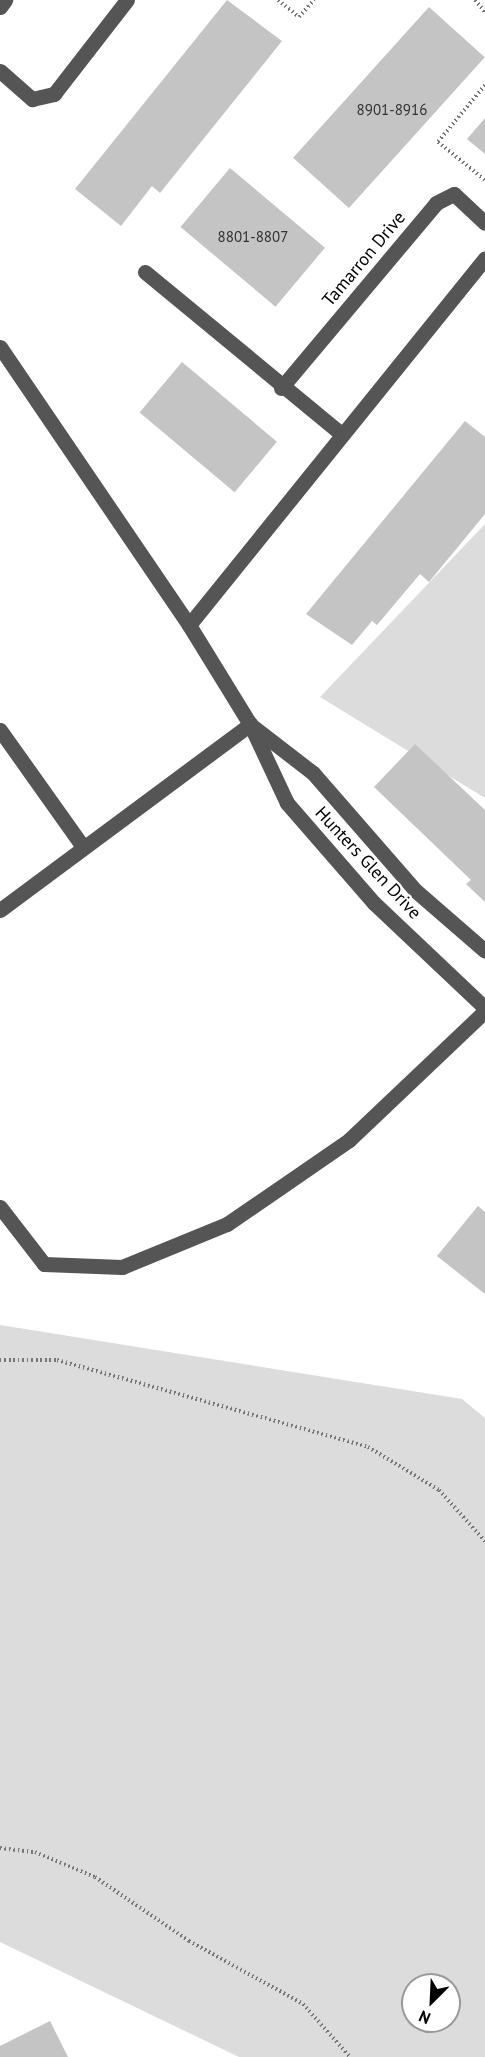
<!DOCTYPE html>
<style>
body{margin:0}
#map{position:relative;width:485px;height:2057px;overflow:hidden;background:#fff;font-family:"PT Sans",sans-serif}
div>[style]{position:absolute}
.green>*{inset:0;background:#dcdcdc}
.building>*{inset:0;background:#c4c4c4;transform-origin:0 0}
.path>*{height:4px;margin-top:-2px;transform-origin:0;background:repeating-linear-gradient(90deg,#777 0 1.5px,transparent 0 4.5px)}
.minor>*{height:15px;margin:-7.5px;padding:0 7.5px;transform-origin:7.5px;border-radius:7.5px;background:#555}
span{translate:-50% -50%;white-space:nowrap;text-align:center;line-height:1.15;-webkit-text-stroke:4.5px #fff;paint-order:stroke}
.number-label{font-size:15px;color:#313131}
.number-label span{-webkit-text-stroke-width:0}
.street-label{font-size:18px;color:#000}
.north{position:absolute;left:401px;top:1973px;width:60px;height:60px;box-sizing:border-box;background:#fff;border:2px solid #999;border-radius:50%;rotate:204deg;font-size:16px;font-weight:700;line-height:24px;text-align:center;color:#000}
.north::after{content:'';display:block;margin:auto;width:21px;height:27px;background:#000;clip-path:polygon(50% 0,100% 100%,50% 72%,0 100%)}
</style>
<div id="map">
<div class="green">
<i style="clip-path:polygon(485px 524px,485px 798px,320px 697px)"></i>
<i style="clip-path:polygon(evenodd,0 1325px,462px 1399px,485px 1418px,485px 2057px,239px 2057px,0 1942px,0 1325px,413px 1985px,449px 1985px,449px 2021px,413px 2021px,413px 1985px)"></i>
</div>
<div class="building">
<i style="clip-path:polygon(227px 0,282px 41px,160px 193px,152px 186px,121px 226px,75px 189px)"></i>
<i style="left:429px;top:7px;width:75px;height:203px;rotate:42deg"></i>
<i style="clip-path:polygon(485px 118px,485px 154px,467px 139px)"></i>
<i style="left:230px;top:168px;width:124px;height:77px;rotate:40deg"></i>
<i style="left:182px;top:362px;width:124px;height:66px;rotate:40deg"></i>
<i style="clip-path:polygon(465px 421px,485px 437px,485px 514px,429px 582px,420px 574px,377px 625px,372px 621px,352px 645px,306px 614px)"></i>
<i style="clip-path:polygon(415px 744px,485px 810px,485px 902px,466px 884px,471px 880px,374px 787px)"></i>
<i style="clip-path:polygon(478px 1206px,485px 1212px,485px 1294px,437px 1256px)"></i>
<i style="clip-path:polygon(50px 2021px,68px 2057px,0 2057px,0 2046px)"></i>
</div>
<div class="path">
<i style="left:278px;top:0;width:27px;rotate:39deg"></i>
<i style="left:299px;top:17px;width:23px;rotate:-49deg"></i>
<i style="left:475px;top:0;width:16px;rotate:50deg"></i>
<i style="left:485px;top:85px;width:74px;rotate:129.5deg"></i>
<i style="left:438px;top:142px;width:60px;rotate:39deg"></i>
<i style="left:0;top:1360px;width:57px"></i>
<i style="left:57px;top:1360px;width:323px;rotate:15.6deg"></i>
<i style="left:368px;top:1447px;width:83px;rotate:31.2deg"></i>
<i style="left:439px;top:1490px;width:69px;rotate:48deg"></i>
<i style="left:0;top:1848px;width:35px;rotate:7deg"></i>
<i style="left:35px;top:1852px;width:65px;rotate:22.6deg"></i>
<i style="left:95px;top:1877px;width:114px;rotate:34.2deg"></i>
<i style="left:189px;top:1941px;width:130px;rotate:28.9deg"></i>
<i style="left:303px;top:2004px;width:71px;rotate:48.4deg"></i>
</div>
<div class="minor">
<i style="left:0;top:7px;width:9px;rotate:-54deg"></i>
<i style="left:0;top:71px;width:43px;rotate:41.2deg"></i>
<i style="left:32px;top:99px;width:23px;rotate:-13deg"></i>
<i style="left:54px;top:94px;width:119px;rotate:-52.2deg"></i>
<i style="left:145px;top:272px;width:253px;rotate:39.5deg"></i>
<i style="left:0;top:347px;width:336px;rotate:55.8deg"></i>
<i style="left:189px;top:625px;width:116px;rotate:58.4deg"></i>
<i style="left:250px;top:724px;width:87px;rotate:64.9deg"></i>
<i style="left:287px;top:803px;width:133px;rotate:49deg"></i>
<i style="left:374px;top:903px;width:153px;rotate:43.4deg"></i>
<i style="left:281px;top:388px;width:241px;rotate:-50deg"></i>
<i style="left:436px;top:203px;width:20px;rotate:-27deg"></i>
<i style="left:454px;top:194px;width:42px;rotate:43.1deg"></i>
<i style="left:189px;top:625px;width:471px;rotate:-51.1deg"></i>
<i style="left:252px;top:726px;width:77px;rotate:37.6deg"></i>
<i style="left:313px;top:773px;width:157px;rotate:48.9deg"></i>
<i style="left:416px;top:891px;width:91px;rotate:41deg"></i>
<i style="left:0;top:730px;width:143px;rotate:54.6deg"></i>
<i style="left:0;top:910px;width:312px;rotate:-36.6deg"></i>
<i style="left:0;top:1207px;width:72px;rotate:52.3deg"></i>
<i style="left:44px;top:1264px;width:78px;rotate:2.2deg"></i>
<i style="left:122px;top:1267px;width:113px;rotate:-22.3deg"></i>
<i style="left:227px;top:1224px;width:148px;rotate:-34.5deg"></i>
<i style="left:349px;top:1140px;width:187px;rotate:-43.5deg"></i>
</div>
<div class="number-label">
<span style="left:392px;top:110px">8901-8916</span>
<span style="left:253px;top:237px">8801-8807</span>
</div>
<div class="street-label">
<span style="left:364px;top:259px;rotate:-50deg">Tamarron Drive</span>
<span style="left:368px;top:863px;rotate:47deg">Hunters Glen Drive</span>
</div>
<div class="north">N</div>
</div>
